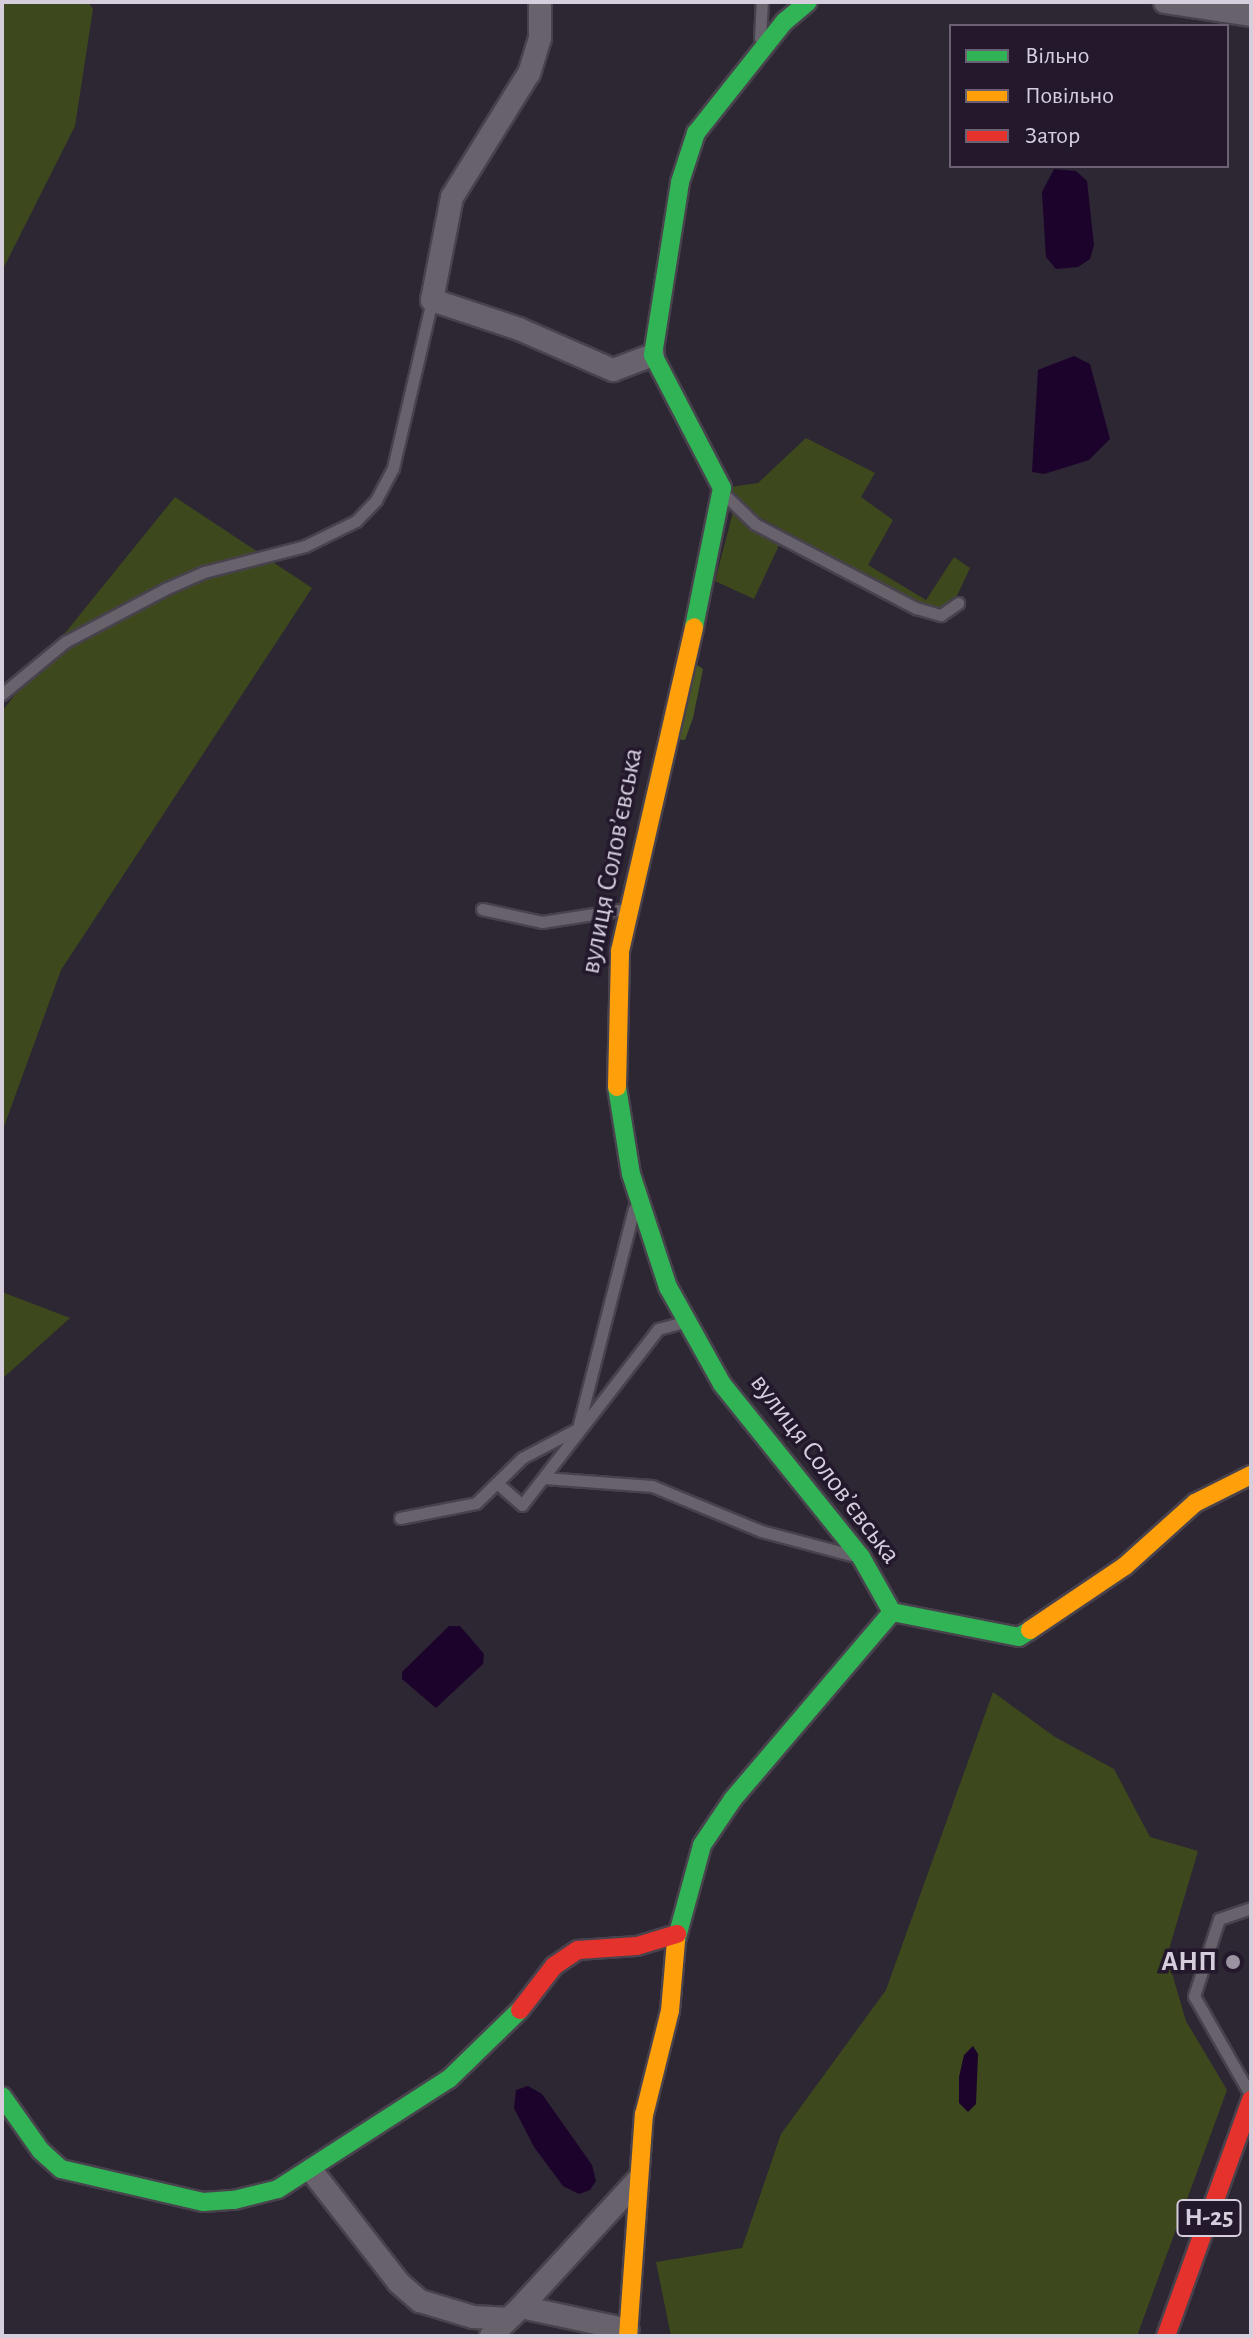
<!DOCTYPE html>
<meta charset="utf-8">
<style>
body{margin:0}
#map{position:relative;width:1253px;height:2338px;overflow:hidden;background:#2d2633;font-family:"Alegreya Sans",sans-serif}
div>[style]{position:absolute}
.green>*{inset:0;background:#3d491d}
.forest>*{inset:0;background:#475623}
.water>*{inset:0;background:#1c032c}
.roads{filter:drop-shadow(2px 0 #48424d) drop-shadow(-2px 0 #48424d) drop-shadow(0 2px #48424d) drop-shadow(0 -2px #48424d)}
.lane>*{height:11px;margin:-5.5px;padding:0 5.5px;transform-origin:5.5px;border-radius:5.5px;background:#67626c}
.street>*{height:22px;margin:-11px;padding:0 11px;transform-origin:11px;border-radius:11px;background:#67626c}
.fast>*{height:18px;margin:-9px;padding:0 9px;transform-origin:9px;border-radius:9px;background:#30b455}
.slow>*{height:18px;margin:-9px;padding:0 9px;transform-origin:9px;border-radius:9px;background:#ff9f0a}
.jam>*{height:18px;margin:-9px;padding:0 9px;transform-origin:9px;border-radius:9px;background:#e5322d}
.dots>*{width:22px;height:22px;translate:-50% -50%;box-sizing:border-box;border:4px solid #24182d;border-radius:50%}
span{translate:-50% -50%;white-space:nowrap;text-align:center;line-height:1.15;-webkit-text-stroke:7px #24182d;paint-order:stroke}
.shield-label span{padding:2px 6px;background:#24182d;border:2px solid;border-radius:6px;-webkit-text-stroke-width:0}
.shield-label{font-size:26px;color:#d6cedd;font-weight:700}
.street-label{font-size:28px;color:#d6cedd}
.poi-label{font-size:28px;color:#d6cedd;font-weight:700}
.right{translate:-100% -50%;text-align:right}
.frame{position:absolute;inset:0;border:4px solid #d6cedd;pointer-events:none}
.legend{position:absolute;left:949px;top:24px;width:280px;height:144px;box-sizing:border-box;background:#24182d;border:2px solid #6b6173;margin:0;padding:10px 14px;list-style:none;font-size:24px;color:#d6cedd}
.legend li{display:flex;align-items:center;gap:16px;height:40px}
.legend b{width:40px;border:2px solid #6b6173}
</style>
<div id="map">
<div class="green">
<i style="clip-path:polygon(2px 2px,88px 2px,93px 9px,75px 126px,2px 271px)"></i>
<i style="clip-path:polygon(806px 438px,875px 473px,861px 497px,893px 520px,868px 565px,926px 600px,954px 557px,970px 568px,955px 600px,941px 611px,931px 610px,739px 506px,730px 487px,758px 483px)"></i>
<i style="clip-path:polygon(175px 497px,312px 588px,61px 970px,2px 1132px,2px 711px)"></i>
<i style="clip-path:polygon(733px 512px,781px 541px,754px 599px,715px 581px)"></i>
<i style="clip-path:polygon(2px 1292px,70px 1318px,2px 1379px)"></i>
<i style="clip-path:polygon(993px 1692px,1055px 1737px,1114px 1769px,1150px 1837px,1198px 1851px,1167px 1956px,1186px 2021px,1227px 2090px,1137px 2336px,671px 2336px,656px 2262px,742px 2248px,781px 2134px,886px 1990px)"></i>
</div>
<div class="forest">
<i style="clip-path:polygon(697px 665px,703px 669px,693px 718px,685px 740px,674px 739px)"></i>
</div>
<div class="water">
<i style="clip-path:polygon(1054px 169px,1076px 171px,1087px 181px,1094px 245px,1090px 259px,1078px 267px,1056px 269px,1046px 257px,1042px 192px)"></i>
<i style="clip-path:polygon(1074px 356px,1090px 364px,1110px 439px,1089px 460px,1044px 474px,1032px 472px,1038px 370px)"></i>
<i style="clip-path:polygon(449px 1626px,460px 1626px,484px 1654px,483px 1664px,436px 1708px,402px 1679px,402px 1672px)"></i>
<i style="clip-path:polygon(973px 2046px,978px 2054px,976px 2104px,968px 2112px,959px 2103px,959px 2077px,964px 2055px)"></i>
<i style="clip-path:polygon(528px 2086px,542px 2094px,592px 2165px,596px 2181px,590px 2190px,579px 2194px,563px 2186px,534px 2147px,514px 2108px,516px 2090px)"></i>
</div>
<div class="roads">
<div class="lane">
<i style="left:760px;top:38px;width:36px;rotate:-87deg"></i>
<i style="left:726px;top:496px;width:40px;rotate:44deg"></i>
<i style="left:755px;top:524px;width:182px;rotate:27.6deg"></i>
<i style="left:916px;top:608px;width:26px;rotate:16deg"></i>
<i style="left:941px;top:615px;width:21px;rotate:-35deg"></i>
<i style="left:2px;top:694px;width:82px;rotate:-39.5deg"></i>
<i style="left:65px;top:642px;width:113px;rotate:-27.9deg"></i>
<i style="left:165px;top:589px;width:43px;rotate:-23.6deg"></i>
<i style="left:204px;top:572px;width:104px;rotate:-14.4deg"></i>
<i style="left:305px;top:546px;width:57px;rotate:-26.1deg"></i>
<i style="left:356px;top:521px;width:29px;rotate:-46deg"></i>
<i style="left:376px;top:500px;width:36px;rotate:-62deg"></i>
<i style="left:393px;top:468px;width:172px;rotate:-76.9deg"></i>
<i style="left:482px;top:909px;width:61px;rotate:12.2deg"></i>
<i style="left:542px;top:922px;width:85px;rotate:-8.8deg"></i>
<i style="left:578px;top:1428px;width:226px;rotate:-75.7deg"></i>
<i style="left:544px;top:1478px;width:108px;rotate:4.2deg"></i>
<i style="left:652px;top:1486px;width:118px;rotate:22.4deg"></i>
<i style="left:761px;top:1531px;width:93px;rotate:14.9deg"></i>
<i style="left:498px;top:1484px;width:32px;rotate:41deg"></i>
<i style="left:522px;top:1505px;width:222px;rotate:-52.3deg"></i>
<i style="left:658px;top:1329px;width:27px;rotate:-15deg"></i>
<i style="left:400px;top:1518px;width:77px;rotate:-11.2deg"></i>
<i style="left:476px;top:1503px;width:64px;rotate:-44.4deg"></i>
<i style="left:522px;top:1458px;width:64px;rotate:-27.8deg"></i>
<i style="left:1251px;top:1908px;width:34px;rotate:161deg"></i>
<i style="left:1219px;top:1919px;width:81px;rotate:108deg"></i>
<i style="left:1194px;top:1996px;width:115px;rotate:60.3deg"></i>
</div>
<div class="street">
<i style="left:540px;top:2px;width:36px;rotate:90deg"></i>
<i style="left:540px;top:38px;width:37px;rotate:107deg"></i>
<i style="left:529px;top:73px;width:146px;rotate:121.8deg"></i>
<i style="left:452px;top:197px;width:105px;rotate:101deg"></i>
<i style="left:432px;top:300px;width:92px;rotate:18.4deg"></i>
<i style="left:519px;top:329px;width:103px;rotate:23.6deg"></i>
<i style="left:613px;top:370px;width:43px;rotate:-20.6deg"></i>
<i style="left:1165px;top:2px;width:87px;rotate:8.6deg"></i>
<i style="left:311px;top:2170px;width:143px;rotate:52.1deg"></i>
<i style="left:399px;top:2283px;width:28px;rotate:41deg"></i>
<i style="left:420px;top:2301px;width:55px;rotate:16.8deg"></i>
<i style="left:473px;top:2317px;width:34px;rotate:3deg"></i>
<i style="left:521px;top:2307px;width:171px;rotate:-47.4deg"></i>
<i style="left:491px;top:2336px;width:42px;rotate:-44deg"></i>
<i style="left:521px;top:2307px;width:109px;rotate:12.1deg"></i>
</div>
<div class="fast">
<i style="left:694px;top:627px;width:142px;rotate:-78.6deg"></i>
<i style="left:722px;top:488px;width:150px;rotate:-117.4deg"></i>
<i style="left:653px;top:355px;width:175px;rotate:-81.1deg"></i>
<i style="left:680px;top:182px;width:52px;rotate:-71.9deg"></i>
<i style="left:696px;top:133px;width:142px;rotate:-51.6deg"></i>
<i style="left:784px;top:22px;width:31px;rotate:-40deg"></i>
<i style="left:617px;top:1087px;width:88px;rotate:80.9deg"></i>
<i style="left:631px;top:1174px;width:119px;rotate:71.9deg"></i>
<i style="left:668px;top:1287px;width:111px;rotate:60.9deg"></i>
<i style="left:722px;top:1384px;width:222px;rotate:51.2deg"></i>
<i style="left:861px;top:1557px;width:63px;rotate:60.6deg"></i>
<i style="left:676px;top:1941px;width:99px;rotate:-74.8deg"></i>
<i style="left:702px;top:1845px;width:55px;rotate:-56deg"></i>
<i style="left:733px;top:1799px;width:245px;rotate:-49.6deg"></i>
<i style="left:892px;top:1612px;width:129px;rotate:11.1deg"></i>
<i style="left:1019px;top:1637px;width:13px;rotate:-32deg"></i>
<i style="left:2px;top:2096px;width:67px;rotate:54.7deg"></i>
<i style="left:41px;top:2151px;width:27px;rotate:42deg"></i>
<i style="left:61px;top:2169px;width:146px;rotate:13.1deg"></i>
<i style="left:203px;top:2202px;width:31px;rotate:-4deg"></i>
<i style="left:234px;top:2200px;width:45px;rotate:-14deg"></i>
<i style="left:278px;top:2189px;width:203px;rotate:-32.8deg"></i>
<i style="left:449px;top:2079px;width:99px;rotate:-44.2deg"></i>
</div>
<div class="slow">
<i style="left:617px;top:1087px;width:136px;rotate:-88.7deg"></i>
<i style="left:620px;top:951px;width:332px;rotate:-77.1deg"></i>
<i style="left:1030px;top:1630px;width:115px;rotate:-34deg"></i>
<i style="left:1125px;top:1566px;width:94px;rotate:-42deg"></i>
<i style="left:1195px;top:1503px;width:63px;rotate:-26.6deg"></i>
<i style="left:628px;top:2336px;width:222px;rotate:-85.9deg"></i>
<i style="left:644px;top:2115px;width:107px;rotate:-76deg"></i>
<i style="left:670px;top:2011px;width:70px;rotate:-85.1deg"></i>
</div>
<div class="jam">
<i style="left:520px;top:2010px;width:56px;rotate:-52.3deg"></i>
<i style="left:554px;top:1966px;width:29px;rotate:-34deg"></i>
<i style="left:578px;top:1950px;width:59px;rotate:-3.9deg"></i>
<i style="left:637px;top:1946px;width:42px;rotate:-16.7deg"></i>
<i style="left:1166px;top:2336px;width:251px;rotate:-70.2deg"></i>
</div>
</div>
<div class="dots">
<i style="left:1233px;top:1962px;background:#9b93a2"></i>
</div>
<div class="shield-label">
<span style="left:1209px;top:2218px">Н-25</span>
</div>
<div class="street-label">
<span style="left:612px;top:861px;rotate:-79deg">вулиця Соловʼєвська</span>
<span style="left:825px;top:1469px;rotate:53deg">вулиця Соловʼєвська</span>
</div>
<div class="poi-label">
<span class="right" style="left:1217px;top:1962px">АНП</span>
</div>
<div class="frame"></div>
<ul class="legend">
<li><b style="height:10px;background:#30b455"></b>Вільно</li>
<li><b style="height:10px;background:#ff9f0a"></b>Повільно</li>
<li><b style="height:10px;background:#e5322d"></b>Затор</li>
</ul>
</div>
